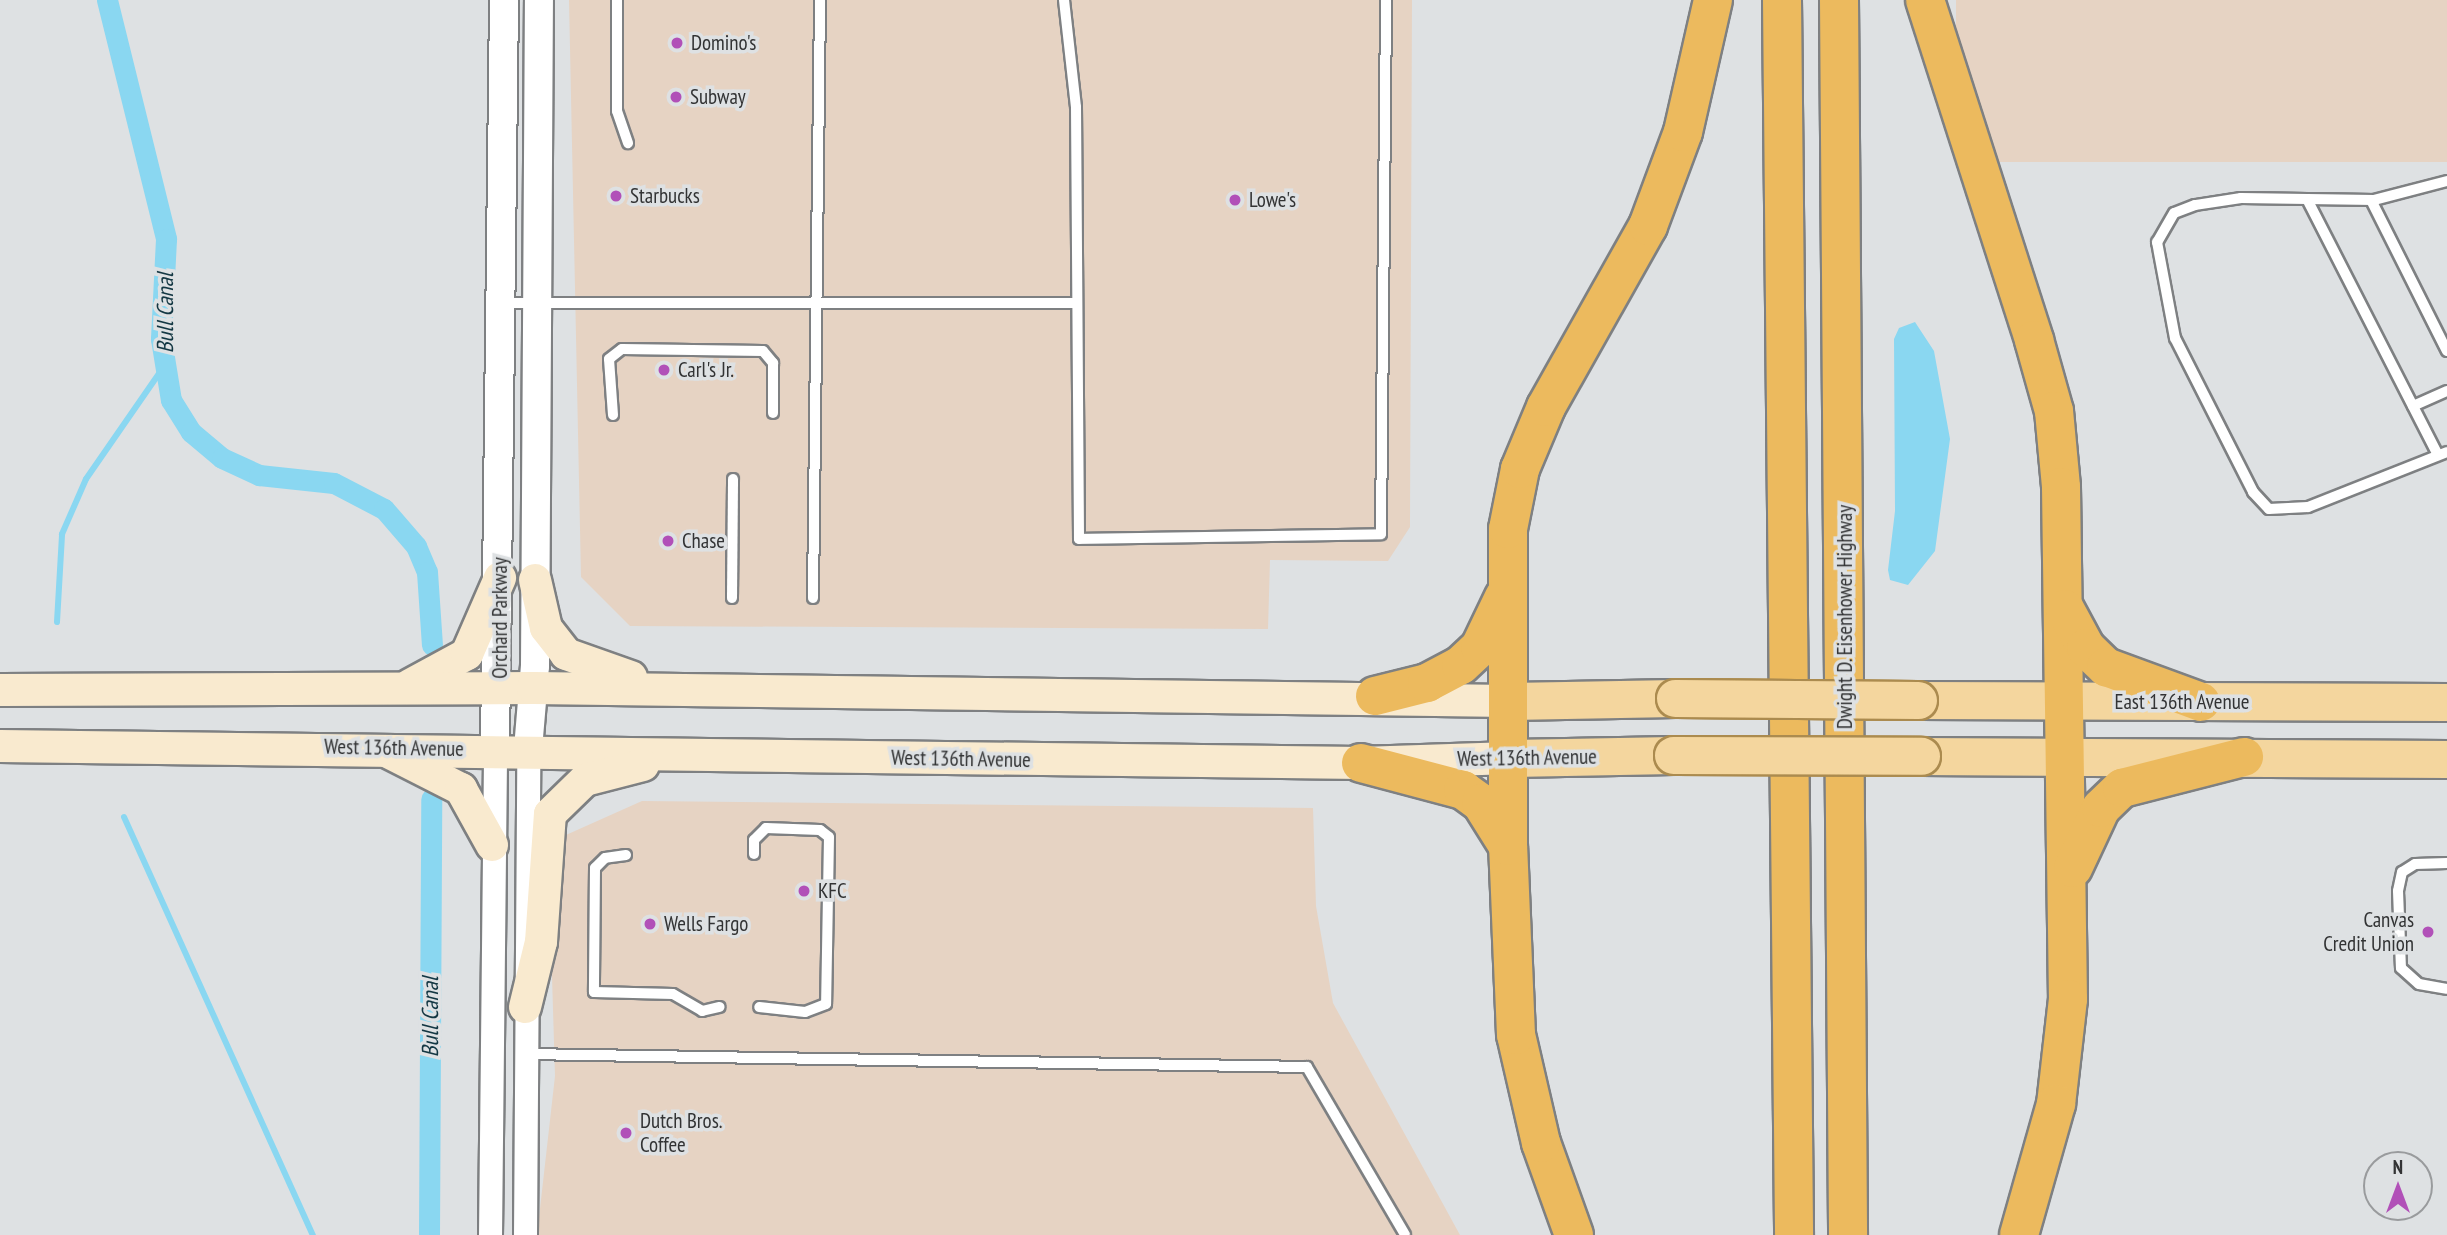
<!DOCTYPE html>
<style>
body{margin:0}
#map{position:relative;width:2447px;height:1235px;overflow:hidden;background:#dee1e3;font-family:"PT Sans Narrow",sans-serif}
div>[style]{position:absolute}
.commercial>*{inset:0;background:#e6d3c3;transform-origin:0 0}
.water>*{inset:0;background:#8ad7f1}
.stream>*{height:6px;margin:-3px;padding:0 3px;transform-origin:3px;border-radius:3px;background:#8ad7f1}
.canal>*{height:21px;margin:-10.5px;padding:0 10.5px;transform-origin:10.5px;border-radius:10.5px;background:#8ad7f1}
.roads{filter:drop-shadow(2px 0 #7e8082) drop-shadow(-2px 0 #7e8082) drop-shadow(0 2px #7e8082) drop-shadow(0 -2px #7e8082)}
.service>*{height:10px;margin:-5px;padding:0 5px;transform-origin:5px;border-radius:5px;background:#fff}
.minor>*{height:23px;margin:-11.5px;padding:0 11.5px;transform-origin:11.5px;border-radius:11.5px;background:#fff}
.tertiary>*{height:28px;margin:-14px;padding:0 14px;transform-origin:14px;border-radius:14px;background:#fff}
.secondary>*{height:32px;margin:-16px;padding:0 16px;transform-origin:16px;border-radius:16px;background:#f9eacf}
.primary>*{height:37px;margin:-18.5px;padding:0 18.5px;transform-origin:18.5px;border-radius:18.5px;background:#f4d69e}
.motorway>*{height:38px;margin:-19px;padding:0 19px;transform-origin:19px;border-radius:19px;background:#ecba5e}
.bridges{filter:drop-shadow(2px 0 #ab8b4f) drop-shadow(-2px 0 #ab8b4f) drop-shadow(0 2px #ab8b4f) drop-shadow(0 -2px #ab8b4f)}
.primary-bridge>*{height:37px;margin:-18.5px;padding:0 18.5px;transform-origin:18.5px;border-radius:18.5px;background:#f4d69e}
.dots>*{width:19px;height:19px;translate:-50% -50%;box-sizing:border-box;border:4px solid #dee1e3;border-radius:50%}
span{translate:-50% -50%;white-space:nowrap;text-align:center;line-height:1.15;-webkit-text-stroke:7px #dee1e3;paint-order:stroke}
.poi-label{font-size:21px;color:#323334}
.left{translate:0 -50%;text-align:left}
.right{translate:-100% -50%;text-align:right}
.street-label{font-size:21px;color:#323334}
.water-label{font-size:23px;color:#133743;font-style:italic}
.north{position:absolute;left:2363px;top:1151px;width:70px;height:70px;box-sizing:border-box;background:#dee1e3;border:2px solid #999b9d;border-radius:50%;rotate:0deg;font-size:19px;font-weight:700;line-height:28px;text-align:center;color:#323334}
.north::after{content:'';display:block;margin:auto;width:24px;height:32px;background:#b150b8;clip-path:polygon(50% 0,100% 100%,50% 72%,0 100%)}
</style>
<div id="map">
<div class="commercial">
<i style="clip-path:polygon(569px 0,1412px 0,1410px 527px,1388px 561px,1270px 560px,1268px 629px,630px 626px,581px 577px)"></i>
<i style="left:1956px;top:0;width:491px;height:162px"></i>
<i style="clip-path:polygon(642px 801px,1313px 808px,1316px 906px,1333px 1003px,1460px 1235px,537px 1235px,555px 1076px,548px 843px)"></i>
</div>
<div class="water">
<i style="clip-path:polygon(1915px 322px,1934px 351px,1950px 439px,1935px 551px,1908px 585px,1890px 580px,1888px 570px,1895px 511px,1894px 339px,1899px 328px)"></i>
</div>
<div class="stream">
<i style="left:57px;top:622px;width:88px;rotate:-86.7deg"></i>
<i style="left:62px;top:534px;width:60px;rotate:-66.4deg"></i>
<i style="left:86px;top:479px;width:135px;rotate:-55.3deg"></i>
<i style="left:124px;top:817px;width:459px;rotate:65.7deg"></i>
</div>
<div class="canal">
<i style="left:107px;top:0;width:246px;rotate:76.1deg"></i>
<i style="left:166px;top:239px;width:100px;rotate:92.9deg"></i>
<i style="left:161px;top:339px;width:62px;rotate:80.7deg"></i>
<i style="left:171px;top:400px;width:38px;rotate:58deg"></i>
<i style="left:191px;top:432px;width:40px;rotate:40deg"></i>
<i style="left:222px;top:458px;width:41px;rotate:24.7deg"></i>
<i style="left:259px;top:475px;width:75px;rotate:6.1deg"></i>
<i style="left:334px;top:483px;width:56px;rotate:27.5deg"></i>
<i style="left:384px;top:509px;width:49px;rotate:49.1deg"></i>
<i style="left:416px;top:546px;width:28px;rotate:67deg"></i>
<i style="left:427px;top:572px;width:73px;rotate:86.1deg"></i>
<i style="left:429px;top:1235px;width:436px;rotate:-89.7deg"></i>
</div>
<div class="roads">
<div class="service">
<i style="left:617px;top:0;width:111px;rotate:90deg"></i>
<i style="left:617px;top:111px;width:34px;rotate:71deg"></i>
<i style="left:1064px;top:0;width:108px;rotate:83.6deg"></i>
<i style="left:1076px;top:107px;width:432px;rotate:89.6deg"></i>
<i style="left:1079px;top:539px;width:302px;rotate:-0.9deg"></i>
<i style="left:1381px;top:534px;width:534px;rotate:-89.46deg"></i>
<i style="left:2447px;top:181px;width:75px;rotate:165.4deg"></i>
<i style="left:2374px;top:200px;width:133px;rotate:-179.1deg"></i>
<i style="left:2241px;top:198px;width:47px;rotate:171.3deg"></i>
<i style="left:2195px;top:205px;width:22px;rotate:159deg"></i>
<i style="left:2174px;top:213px;width:34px;rotate:120deg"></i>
<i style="left:2157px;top:242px;width:98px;rotate:79.4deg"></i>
<i style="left:2175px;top:338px;width:173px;rotate:63.1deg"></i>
<i style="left:2253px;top:492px;width:23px;rotate:47deg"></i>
<i style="left:2269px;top:509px;width:39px;rotate:-3deg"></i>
<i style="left:2308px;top:507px;width:149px;rotate:-21.6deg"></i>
<i style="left:2371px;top:200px;width:169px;rotate:63.3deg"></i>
<i style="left:2308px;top:201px;width:285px;rotate:62.9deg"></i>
<i style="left:503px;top:303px;width:574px"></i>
<i style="left:2413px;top:406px;width:37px;rotate:-24deg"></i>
<i style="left:613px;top:415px;width:56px;rotate:-94.1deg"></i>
<i style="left:609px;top:359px;width:16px;rotate:-38deg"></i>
<i style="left:622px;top:349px;width:141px;rotate:0.8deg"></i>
<i style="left:763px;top:351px;width:16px;rotate:50deg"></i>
<i style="left:773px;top:363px;width:50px;rotate:90deg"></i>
<i style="left:732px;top:598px;width:119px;rotate:-89.5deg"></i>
<i style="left:813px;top:598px;width:598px;rotate:-89.33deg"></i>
<i style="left:754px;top:854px;width:14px;rotate:-90deg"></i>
<i style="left:754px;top:840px;width:17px;rotate:-45deg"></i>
<i style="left:766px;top:828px;width:54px;rotate:2.1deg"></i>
<i style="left:820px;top:830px;width:11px;rotate:38deg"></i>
<i style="left:829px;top:837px;width:167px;rotate:91deg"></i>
<i style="left:826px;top:1004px;width:22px;rotate:159deg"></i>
<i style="left:805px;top:1012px;width:46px;rotate:-173.8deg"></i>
<i style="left:626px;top:855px;width:21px;rotate:172deg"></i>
<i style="left:605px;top:858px;width:14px;rotate:135deg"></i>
<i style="left:595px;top:868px;width:124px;rotate:90.5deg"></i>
<i style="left:594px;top:992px;width:79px;rotate:1.5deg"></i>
<i style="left:673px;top:994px;width:34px;rotate:30deg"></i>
<i style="left:702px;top:1011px;width:18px;rotate:-13deg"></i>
<i style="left:2447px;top:863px;width:32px;rotate:178deg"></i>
<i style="left:2415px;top:864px;width:15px;rotate:148deg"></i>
<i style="left:2402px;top:872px;width:19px;rotate:102deg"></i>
<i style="left:2398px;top:891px;width:77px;rotate:87.8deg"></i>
<i style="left:2401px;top:968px;width:24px;rotate:42deg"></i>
<i style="left:2419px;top:984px;width:28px;rotate:10deg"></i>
<i style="left:525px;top:1054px;width:782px;rotate:0.95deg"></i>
<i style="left:1307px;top:1067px;width:194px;rotate:59.7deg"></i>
</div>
<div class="minor">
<i style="left:490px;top:1235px;width:486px;rotate:-89.4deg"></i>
<i style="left:525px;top:1235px;width:486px;rotate:-89.6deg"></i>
</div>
<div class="tertiary">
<i style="left:495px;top:749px;width:749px;rotate:-89.31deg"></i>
<i style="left:528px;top:749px;width:83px;rotate:-85.2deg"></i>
<i style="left:535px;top:666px;width:666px;rotate:-89.66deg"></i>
</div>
<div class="secondary">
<i style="left:535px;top:580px;width:49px;rotate:77.1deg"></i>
<i style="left:546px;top:628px;width:33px;rotate:52deg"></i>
<i style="left:566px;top:654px;width:69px;rotate:19.5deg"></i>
<i style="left:410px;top:685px;width:65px;rotate:-28.5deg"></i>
<i style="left:467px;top:654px;width:83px;rotate:-66.5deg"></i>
<i style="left:0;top:690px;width:533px;rotate:-0.21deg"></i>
<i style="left:533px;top:688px;width:977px;rotate:0.76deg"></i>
<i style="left:0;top:746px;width:1361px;rotate:0.72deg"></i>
<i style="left:1361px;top:763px;width:150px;rotate:-1.9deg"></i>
<i style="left:390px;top:753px;width:80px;rotate:26.9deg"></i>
<i style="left:461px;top:789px;width:64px;rotate:61deg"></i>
<i style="left:525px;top:1007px;width:67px;rotate:-76.2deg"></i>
<i style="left:541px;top:942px;width:128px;rotate:-86deg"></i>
<i style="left:550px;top:814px;width:49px;rotate:-44.2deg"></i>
<i style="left:585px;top:780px;width:60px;rotate:-14.5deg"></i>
</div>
<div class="primary">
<i style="left:1918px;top:700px;width:529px;rotate:0.22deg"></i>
<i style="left:1510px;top:701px;width:165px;rotate:-1deg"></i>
<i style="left:1921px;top:756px;width:526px;rotate:0.33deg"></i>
<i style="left:1511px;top:758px;width:162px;rotate:-1.1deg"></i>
</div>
<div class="motorway">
<i style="left:1782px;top:0;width:1235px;rotate:89.44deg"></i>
<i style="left:1839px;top:0;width:1235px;rotate:89.58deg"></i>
<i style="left:1925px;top:0;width:357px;rotate:72.2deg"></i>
<i style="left:2034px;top:340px;width:74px;rotate:74.3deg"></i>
<i style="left:2054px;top:411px;width:76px;rotate:84.7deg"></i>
<i style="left:2061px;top:487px;width:512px;rotate:89.22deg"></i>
<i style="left:2068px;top:999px;width:106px;rotate:96.5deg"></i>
<i style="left:2056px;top:1104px;width:136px;rotate:105.8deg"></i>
<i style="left:2065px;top:609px;width:44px;rotate:61.7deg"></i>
<i style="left:2086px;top:648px;width:28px;rotate:44deg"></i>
<i style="left:2106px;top:667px;width:101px;rotate:20.2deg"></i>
<i style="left:1375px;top:696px;width:54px;rotate:-14deg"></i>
<i style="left:1427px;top:683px;width:38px;rotate:-28deg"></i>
<i style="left:1461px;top:665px;width:26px;rotate:-43deg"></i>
<i style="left:1480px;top:647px;width:55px;rotate:-64.4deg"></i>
<i style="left:1361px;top:763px;width:106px;rotate:14.8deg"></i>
<i style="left:1463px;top:790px;width:22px;rotate:36deg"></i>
<i style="left:1481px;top:803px;width:51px;rotate:57.9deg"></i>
<i style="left:2073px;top:868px;width:66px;rotate:-65deg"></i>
<i style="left:2101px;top:808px;width:29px;rotate:-44deg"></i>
<i style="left:2122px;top:788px;width:126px;rotate:-14.3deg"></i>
<i style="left:1574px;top:1235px;width:98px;rotate:-109.7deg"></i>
<i style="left:1541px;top:1143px;width:111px;rotate:-103deg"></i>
<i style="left:1516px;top:1035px;width:189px;rotate:-92.4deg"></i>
<i style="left:1508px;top:846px;width:317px;rotate:-90deg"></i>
<i style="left:1508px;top:529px;width:61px;rotate:-78.7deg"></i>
<i style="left:1520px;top:469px;width:67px;rotate:-67.2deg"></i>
<i style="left:1546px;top:407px;width:208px;rotate:-60.6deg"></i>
<i style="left:1648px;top:226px;width:100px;rotate:-69.6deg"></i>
<i style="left:1683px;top:132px;width:135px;rotate:-77.2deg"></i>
</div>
</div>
<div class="bridges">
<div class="primary-bridge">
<i style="left:1675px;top:698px;width:243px;rotate:0.5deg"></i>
<i style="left:1673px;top:755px;width:248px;rotate:0.2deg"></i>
</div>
</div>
<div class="dots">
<i style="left:677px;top:43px;background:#b150b8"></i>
<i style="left:676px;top:97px;background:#b150b8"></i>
<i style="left:616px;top:196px;background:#b150b8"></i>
<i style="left:1235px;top:200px;background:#b150b8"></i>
<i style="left:664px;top:370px;background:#b150b8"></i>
<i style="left:668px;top:541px;background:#b150b8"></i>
<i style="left:804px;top:891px;background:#b150b8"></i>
<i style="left:650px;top:924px;background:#b150b8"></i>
<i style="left:2428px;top:932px;background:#b150b8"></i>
<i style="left:626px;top:1133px;background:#b150b8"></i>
</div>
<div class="poi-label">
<span class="left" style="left:691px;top:43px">Domino's</span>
<span class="left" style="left:690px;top:97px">Subway</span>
<span class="left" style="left:630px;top:196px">Starbucks</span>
<span class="left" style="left:1249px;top:200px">Lowe's</span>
<span class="left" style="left:678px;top:370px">Carl's Jr.</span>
<span class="left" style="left:682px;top:541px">Chase</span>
<span class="left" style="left:818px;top:891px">KFC</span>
<span class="right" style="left:2414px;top:932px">Canvas<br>Credit Union</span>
<span class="left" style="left:664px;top:924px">Wells Fargo</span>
<span class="left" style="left:640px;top:1133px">Dutch Bros.<br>Coffee</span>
</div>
<div class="street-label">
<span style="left:1845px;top:617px;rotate:-90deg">Dwight D. Eisenhower Highway</span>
<span style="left:500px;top:618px;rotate:-90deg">Orchard Parkway</span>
<span style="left:2182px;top:702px">East 136th Avenue</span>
<span style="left:394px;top:748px;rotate:1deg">West 136th Avenue</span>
<span style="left:1527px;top:758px;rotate:-1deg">West 136th Avenue</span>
<span style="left:961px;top:759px;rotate:1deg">West 136th Avenue</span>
</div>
<div class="water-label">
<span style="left:165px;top:313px;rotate:-90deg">Bull Canal</span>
<span style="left:430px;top:1017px;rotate:-90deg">Bull Canal</span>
</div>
<div class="north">N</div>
</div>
